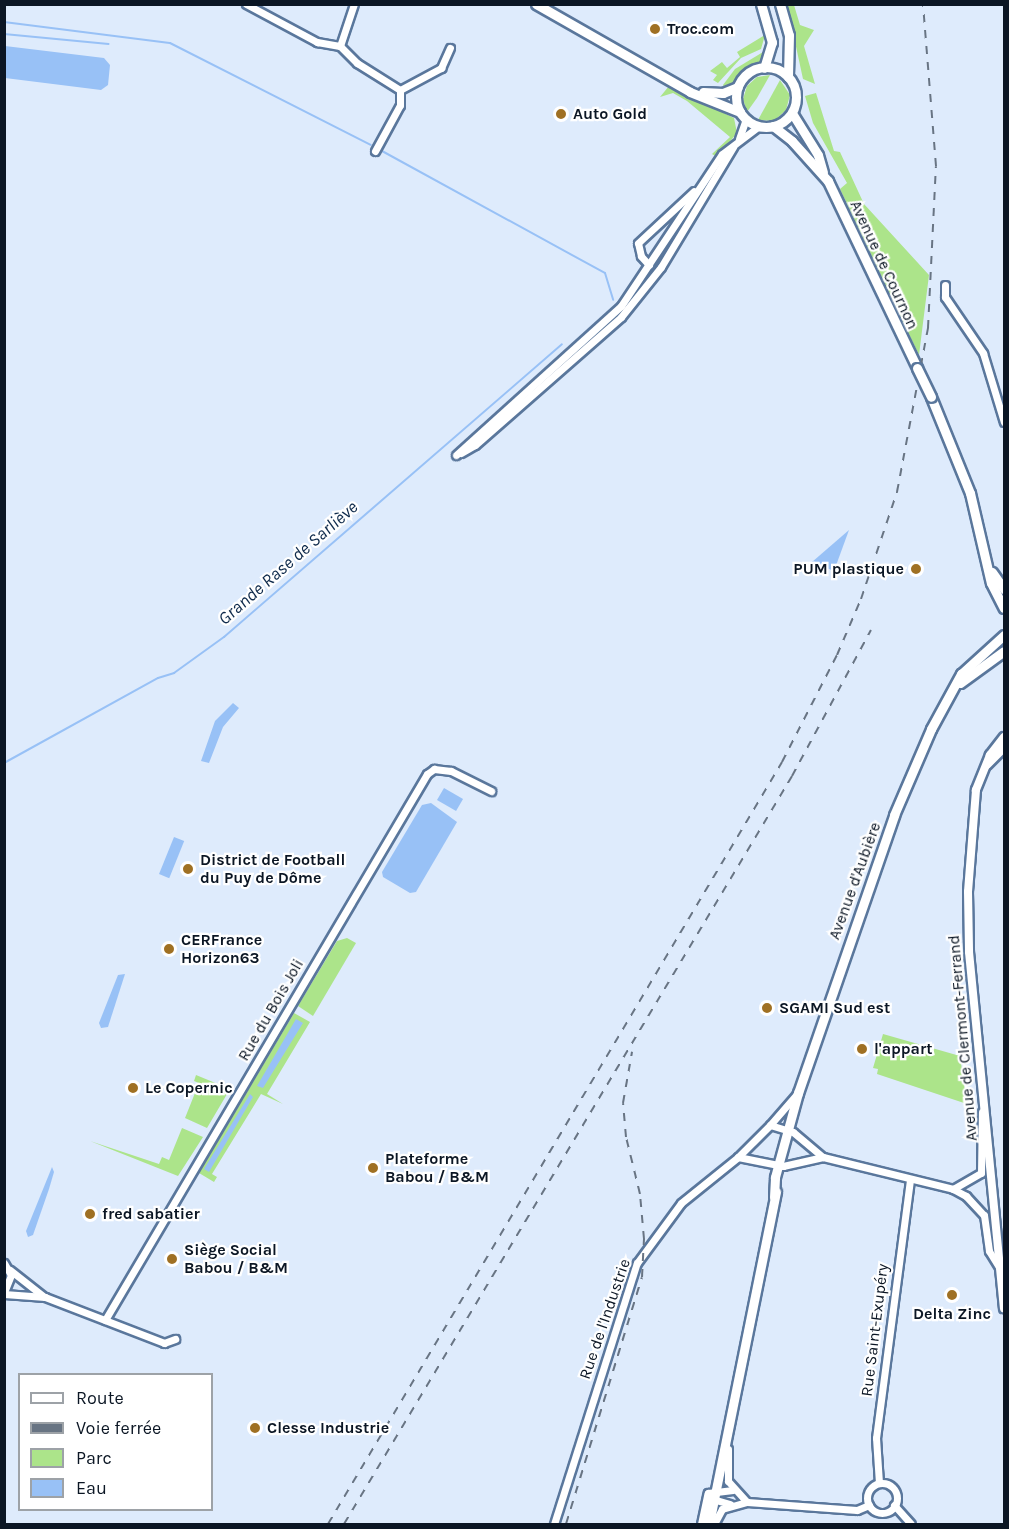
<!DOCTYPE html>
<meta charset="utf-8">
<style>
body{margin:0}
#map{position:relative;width:1009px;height:1529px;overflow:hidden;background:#deebfc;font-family:Karla,sans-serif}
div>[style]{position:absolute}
.green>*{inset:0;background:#ace48a}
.water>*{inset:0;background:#98c1f6;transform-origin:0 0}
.stream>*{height:2px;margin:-1px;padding:0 1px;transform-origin:1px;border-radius:1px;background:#98c1f6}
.roads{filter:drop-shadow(2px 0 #5a779c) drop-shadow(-2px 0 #5a779c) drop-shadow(0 2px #5a779c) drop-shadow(0 -2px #5a779c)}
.minor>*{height:7px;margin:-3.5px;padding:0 3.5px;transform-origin:3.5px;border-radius:3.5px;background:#fff}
.minor>.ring{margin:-3.5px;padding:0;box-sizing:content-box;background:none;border:7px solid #fff;border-radius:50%}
.tertiary>*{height:8px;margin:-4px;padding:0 4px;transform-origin:4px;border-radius:4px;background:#fff}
.secondary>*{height:9px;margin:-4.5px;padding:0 4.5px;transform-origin:4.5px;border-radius:4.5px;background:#fff}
.secondary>.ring{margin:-4.5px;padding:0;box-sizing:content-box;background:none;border:9px solid #fff;border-radius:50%}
.rail>*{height:2px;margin-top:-1px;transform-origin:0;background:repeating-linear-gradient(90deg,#687483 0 8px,transparent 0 16px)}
.bridges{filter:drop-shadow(2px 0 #5a779c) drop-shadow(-2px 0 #5a779c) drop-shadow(0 2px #5a779c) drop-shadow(0 -2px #5a779c)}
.secondary-bridge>*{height:9px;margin:-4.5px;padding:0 4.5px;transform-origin:4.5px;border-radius:4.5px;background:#fff}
.dots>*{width:16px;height:16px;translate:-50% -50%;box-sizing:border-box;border:3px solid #fff;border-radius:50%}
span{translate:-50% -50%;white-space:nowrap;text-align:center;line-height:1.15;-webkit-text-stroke:4.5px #fff;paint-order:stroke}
.poi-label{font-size:16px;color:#0b1624;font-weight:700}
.left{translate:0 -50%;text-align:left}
.right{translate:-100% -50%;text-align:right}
.street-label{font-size:16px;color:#0b1624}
.water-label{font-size:18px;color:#0e2a4b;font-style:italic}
.frame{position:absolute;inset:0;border:6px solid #0b1624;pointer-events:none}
.legend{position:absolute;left:18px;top:1373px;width:195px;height:138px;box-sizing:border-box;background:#fff;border:2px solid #9da2a7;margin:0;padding:8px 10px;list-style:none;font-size:18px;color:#0b1624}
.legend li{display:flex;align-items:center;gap:12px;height:30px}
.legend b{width:30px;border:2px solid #9da2a7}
</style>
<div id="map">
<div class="green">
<i style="clip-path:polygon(787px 5px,794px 5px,800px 25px,814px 30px,804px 46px,815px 84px,803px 79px)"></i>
<i style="clip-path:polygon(765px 35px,761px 49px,741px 58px,718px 83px,713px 80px,717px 75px,710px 71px,722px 62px,727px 68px,740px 57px,737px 52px)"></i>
<i style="clip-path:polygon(763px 52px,767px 55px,760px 63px,725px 89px,723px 85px,735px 69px)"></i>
<i style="clip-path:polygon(770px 75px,757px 98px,747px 112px,743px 99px,747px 86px,757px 77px)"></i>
<i style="clip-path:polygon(780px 80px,790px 95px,786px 110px,774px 121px,758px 120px)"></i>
<i style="clip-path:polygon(669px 86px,734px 118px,737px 133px,717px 157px,712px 154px,730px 137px,687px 101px,673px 93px,660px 97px)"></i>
<i style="clip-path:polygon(816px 93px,834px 151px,840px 152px,864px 204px,929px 275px,919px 355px,840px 189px,847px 183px,813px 123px,805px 96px)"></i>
<i style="clip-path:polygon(347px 938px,356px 943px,313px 1016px,298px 1006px,337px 941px)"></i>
<i style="clip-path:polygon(294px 1013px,310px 1022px,267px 1094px,283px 1104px,261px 1094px,212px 1174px,217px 1177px,214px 1182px,199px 1173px)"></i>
<i style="clip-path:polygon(883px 1034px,960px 1056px,967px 1104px,877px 1074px,878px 1069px,873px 1068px)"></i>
<i style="clip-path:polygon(196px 1075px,230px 1089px,207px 1128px,185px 1118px,199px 1083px,194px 1081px)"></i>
<i style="clip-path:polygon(182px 1128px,203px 1137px,178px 1176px,90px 1141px,159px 1164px,162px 1157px,169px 1160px)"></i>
</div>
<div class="water">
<i style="clip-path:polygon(5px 46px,104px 58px,110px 65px,108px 85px,101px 90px,5px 78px)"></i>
<i style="clip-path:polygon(849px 530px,834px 571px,812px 562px)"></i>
<i style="clip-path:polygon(233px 703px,239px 708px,223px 727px,209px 763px,201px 761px,215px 721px)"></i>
<i style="left:444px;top:788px;width:22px;height:14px;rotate:30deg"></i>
<i style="clip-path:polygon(431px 803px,457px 822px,416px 892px,410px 893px,383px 877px,382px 872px,422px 805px)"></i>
<i style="left:174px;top:837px;width:11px;height:40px;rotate:22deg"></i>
<i style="clip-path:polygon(125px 974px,108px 1027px,101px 1028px,99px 1023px,118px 975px)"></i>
<i style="clip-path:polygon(296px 1019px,303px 1023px,263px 1088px,257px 1086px)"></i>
<i style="clip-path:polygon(250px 1094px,253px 1097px,209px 1172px,204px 1169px)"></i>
<i style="clip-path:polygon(52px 1167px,54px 1172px,49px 1189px,33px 1235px,28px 1237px,26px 1231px)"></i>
</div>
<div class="stream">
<i style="left:4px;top:22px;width:167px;rotate:7.2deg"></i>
<i style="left:170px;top:43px;width:225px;rotate:26.9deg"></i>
<i style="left:4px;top:34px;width:105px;rotate:5.4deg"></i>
<i style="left:382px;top:151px;width:254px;rotate:28.7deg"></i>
<i style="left:605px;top:273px;width:28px;rotate:73deg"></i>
<i style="left:4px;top:763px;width:176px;rotate:-28.9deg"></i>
<i style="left:158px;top:678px;width:17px;rotate:-17deg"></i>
<i style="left:174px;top:673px;width:62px;rotate:-35.8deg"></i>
<i style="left:224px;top:637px;width:447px;rotate:-40.9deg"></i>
</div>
<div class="roads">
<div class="minor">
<i style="left:246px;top:4px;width:81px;rotate:28.2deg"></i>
<i style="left:317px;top:42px;width:23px;rotate:10deg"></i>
<i style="left:340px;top:46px;width:24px;rotate:45deg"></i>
<i style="left:357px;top:63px;width:51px;rotate:32.1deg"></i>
<i style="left:340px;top:46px;width:44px;rotate:-71.6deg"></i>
<i style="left:400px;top:90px;width:47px;rotate:-28.2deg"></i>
<i style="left:441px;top:68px;width:22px;rotate:-66deg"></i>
<i style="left:739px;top:139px;width:21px;rotate:-71deg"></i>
<i style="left:375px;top:151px;width:52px;rotate:-61.5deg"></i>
<i style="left:400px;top:105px;width:15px;rotate:-90deg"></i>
<i style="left:649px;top:265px;width:12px;rotate:-132deg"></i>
<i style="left:641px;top:256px;width:13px;rotate:-103deg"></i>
<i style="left:638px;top:243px;width:76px;rotate:-42.9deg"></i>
<i style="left:945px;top:285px;width:12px;rotate:90deg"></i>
<i style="left:945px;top:297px;width:68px;rotate:55.8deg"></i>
<i style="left:983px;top:353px;width:72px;rotate:73.1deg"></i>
<i style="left:461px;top:453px;width:16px;rotate:-30deg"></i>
<i style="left:475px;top:445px;width:194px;rotate:-41.2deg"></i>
<i style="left:621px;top:317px;width:64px;rotate:-51.3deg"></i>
<i style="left:661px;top:267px;width:140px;rotate:-59deg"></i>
<i style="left:456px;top:455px;width:222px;rotate:-42.1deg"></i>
<i style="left:621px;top:306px;width:182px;rotate:-56.4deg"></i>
<i style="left:722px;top:154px;width:46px;rotate:-37.1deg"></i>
<i style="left:770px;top:1125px;width:40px;rotate:-49deg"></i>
<i style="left:738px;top:1157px;width:46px;rotate:11.3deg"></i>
<i style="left:783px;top:1166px;width:41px;rotate:-12.7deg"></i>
<i style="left:953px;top:1189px;width:32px;rotate:-30deg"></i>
<i style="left:981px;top:1173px;width:61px;rotate:-89.1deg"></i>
<i style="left:4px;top:1263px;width:14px;rotate:60deg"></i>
<i style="left:11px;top:1275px;width:18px;rotate:112deg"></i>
<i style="left:10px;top:1270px;width:42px;rotate:38.2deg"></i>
<i style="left:4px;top:1294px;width:41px;rotate:4.2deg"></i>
<i style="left:45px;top:1297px;width:128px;rotate:21.1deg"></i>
<i style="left:164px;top:1343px;width:12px;rotate:-20deg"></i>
<i style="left:105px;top:1320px;width:634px;rotate:-59.47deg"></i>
<i style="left:427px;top:774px;width:9px;rotate:-36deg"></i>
<i style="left:434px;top:769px;width:17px;rotate:7deg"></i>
<i style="left:451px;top:771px;width:45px;rotate:26.6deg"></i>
<i style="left:728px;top:1449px;width:32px;rotate:90deg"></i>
<i style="left:728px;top:1481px;width:28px;rotate:48deg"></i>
<i style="left:879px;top:1483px;width:45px;rotate:-93.8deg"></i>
<i style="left:876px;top:1438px;width:260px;rotate:-82.5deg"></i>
<i class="ring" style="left:867px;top:1483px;width:23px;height:23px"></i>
<i style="left:730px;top:1504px;width:18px;rotate:-164deg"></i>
<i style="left:713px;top:1499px;width:8px;rotate:-130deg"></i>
<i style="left:708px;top:1493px;width:25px;rotate:-7deg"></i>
<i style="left:894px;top:1505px;width:25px;rotate:48deg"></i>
<i style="left:554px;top:1524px;width:274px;rotate:-72.4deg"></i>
<i style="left:637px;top:1263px;width:74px;rotate:-53.7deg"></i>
<i style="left:681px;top:1203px;width:73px;rotate:-38.9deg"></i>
<i style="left:738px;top:1157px;width:45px;rotate:-45deg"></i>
<i style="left:770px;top:1125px;width:24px;rotate:17deg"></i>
<i style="left:793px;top:1132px;width:39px;rotate:40deg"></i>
<i style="left:823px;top:1157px;width:134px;rotate:13.8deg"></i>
<i style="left:953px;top:1189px;width:15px;rotate:28deg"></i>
<i style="left:966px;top:1196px;width:26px;rotate:47deg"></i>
<i style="left:984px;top:1215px;width:36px;rotate:82deg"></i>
<i style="left:989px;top:1251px;width:19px;rotate:58deg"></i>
<i style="left:714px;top:1524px;width:17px;rotate:-62deg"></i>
<i style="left:722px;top:1509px;width:26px;rotate:-16deg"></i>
<i style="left:747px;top:1502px;width:110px;rotate:4.2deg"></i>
<i style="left:857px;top:1510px;width:13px;rotate:-23deg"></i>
</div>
<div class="tertiary">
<i style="left:1004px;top:737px;width:23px;rotate:128deg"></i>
<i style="left:990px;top:755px;width:38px;rotate:112deg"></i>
<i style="left:976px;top:790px;width:102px;rotate:94.5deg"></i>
<i style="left:968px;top:892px;width:60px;rotate:89deg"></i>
<i style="left:969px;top:952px;width:358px;rotate:84.4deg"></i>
<i style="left:987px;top:765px;width:24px;rotate:-45deg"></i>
</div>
<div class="secondary">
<i style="left:536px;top:4px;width:177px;rotate:29.7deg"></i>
<i style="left:690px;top:92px;width:54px;rotate:21.8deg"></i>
<i style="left:761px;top:4px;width:40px;rotate:74deg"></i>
<i style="left:772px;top:42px;width:27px;rotate:107deg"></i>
<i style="left:780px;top:4px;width:32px;rotate:74deg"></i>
<i style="left:789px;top:35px;width:42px;rotate:91.4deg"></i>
<i class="ring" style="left:736px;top:67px;width:51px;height:51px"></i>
<i style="left:703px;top:92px;width:20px;rotate:3deg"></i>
<i style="left:723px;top:93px;width:16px;rotate:-22deg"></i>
<i style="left:792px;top:113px;width:49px;rotate:58.2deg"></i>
<i style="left:818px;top:155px;width:18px;rotate:74deg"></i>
<i style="left:773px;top:126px;width:24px;rotate:38deg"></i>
<i style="left:792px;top:141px;width:54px;rotate:48deg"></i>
<i style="left:828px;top:181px;width:207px;rotate:64.5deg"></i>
<i style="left:931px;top:397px;width:104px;rotate:67.9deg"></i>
<i style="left:970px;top:493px;width:92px;rotate:76.9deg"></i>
<i style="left:991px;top:583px;width:28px;rotate:63deg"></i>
<i style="left:992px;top:572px;width:21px;rotate:55deg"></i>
<i style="left:960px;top:683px;width:54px;rotate:-36deg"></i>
<i style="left:774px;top:1197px;width:20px;rotate:-87deg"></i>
<i style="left:775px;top:1177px;width:87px;rotate:-74.7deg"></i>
<i style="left:798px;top:1093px;width:294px;rotate:-70.9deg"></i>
<i style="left:894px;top:815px;width:94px;rotate:-66.7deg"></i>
<i style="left:931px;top:729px;width:63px;rotate:-61.4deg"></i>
<i style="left:961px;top:674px;width:58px;rotate:-42.2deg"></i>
<i style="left:702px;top:1524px;width:30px;rotate:-78deg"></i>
<i style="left:709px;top:1524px;width:339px;rotate:-78.6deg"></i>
</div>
</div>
<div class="rail">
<i style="left:328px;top:1524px;width:887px;rotate:-59.21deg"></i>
<i style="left:782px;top:762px;width:120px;rotate:-62.8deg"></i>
<i style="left:837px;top:655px;width:61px;rotate:-66.8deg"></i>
<i style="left:861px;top:599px;width:113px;rotate:-71.4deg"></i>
<i style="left:897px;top:492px;width:167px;rotate:-79.3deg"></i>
<i style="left:928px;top:328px;width:162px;rotate:-87.2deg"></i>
<i style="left:936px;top:166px;width:163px;rotate:-94.6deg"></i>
<i style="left:344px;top:1524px;width:872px;rotate:-59.08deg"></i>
<i style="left:792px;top:776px;width:166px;rotate:-61.6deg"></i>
<i style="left:566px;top:1524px;width:258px;rotate:-72.9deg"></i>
<i style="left:642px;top:1277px;width:38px;rotate:-87deg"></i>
<i style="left:644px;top:1239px;width:45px;rotate:-95.1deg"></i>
<i style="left:640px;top:1194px;width:59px;rotate:-103.8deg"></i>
<i style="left:626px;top:1137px;width:34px;rotate:-95deg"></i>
<i style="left:623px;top:1103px;width:52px;rotate:-80deg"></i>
</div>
<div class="bridges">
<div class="secondary-bridge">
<i style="left:917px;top:368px;width:32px;rotate:64deg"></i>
</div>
</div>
<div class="dots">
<i style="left:655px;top:29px;background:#9f7023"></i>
<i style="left:561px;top:114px;background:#9f7023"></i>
<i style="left:916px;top:569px;background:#9f7023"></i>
<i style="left:188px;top:869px;background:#9f7023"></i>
<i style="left:169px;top:949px;background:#9f7023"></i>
<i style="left:767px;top:1008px;background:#9f7023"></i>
<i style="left:862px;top:1049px;background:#9f7023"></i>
<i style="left:133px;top:1088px;background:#9f7023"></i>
<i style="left:373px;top:1168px;background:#9f7023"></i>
<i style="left:90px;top:1214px;background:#9f7023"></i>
<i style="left:172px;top:1259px;background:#9f7023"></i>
<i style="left:952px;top:1295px;background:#9f7023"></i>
<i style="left:255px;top:1428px;background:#9f7023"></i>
</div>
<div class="poi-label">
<span class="left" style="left:667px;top:29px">Troc.com</span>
<span class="left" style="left:573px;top:114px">Auto Gold</span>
<span class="right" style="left:904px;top:569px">PUM plastique</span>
<span class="left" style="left:200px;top:869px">District de Football<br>du Puy de Dôme</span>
<span class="left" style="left:181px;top:949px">CERFrance<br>Horizon63</span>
<span class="left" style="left:779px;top:1008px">SGAMI Sud est</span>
<span class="left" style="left:874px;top:1049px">l'appart</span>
<span class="left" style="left:145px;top:1088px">Le Copernic</span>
<span class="left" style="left:385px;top:1168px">Plateforme<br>Babou / B&amp;M</span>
<span class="left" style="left:102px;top:1214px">fred sabatier</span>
<span class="left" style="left:184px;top:1259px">Siège Social<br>Babou / B&amp;M</span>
<span style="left:952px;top:1314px">Delta Zinc</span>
<span class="left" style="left:267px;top:1428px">Clesse Industrie</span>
</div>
<div class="street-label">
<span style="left:884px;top:265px;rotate:65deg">Avenue de Cournon</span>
<span style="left:855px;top:881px;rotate:-70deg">Avenue d'Aubière</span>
<span style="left:271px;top:1010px;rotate:-60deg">Rue du Bois Joli</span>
<span style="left:963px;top:1038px;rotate:-95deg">Avenue de Clermont-Ferrand</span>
<span style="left:605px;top:1319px;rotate:-71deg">Rue de l'Industrie</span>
<span style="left:875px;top:1330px;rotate:-83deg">Rue Saint-Exupéry</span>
</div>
<div class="water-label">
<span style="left:288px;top:563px;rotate:-41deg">Grande Rase de Sarliève</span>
</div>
<div class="frame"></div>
<ul class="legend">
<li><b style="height:8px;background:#fff"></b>Route</li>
<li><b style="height:8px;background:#687483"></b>Voie ferrée</li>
<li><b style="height:16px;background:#ace48a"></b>Parc</li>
<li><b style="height:16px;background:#98c1f6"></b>Eau</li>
</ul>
</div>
